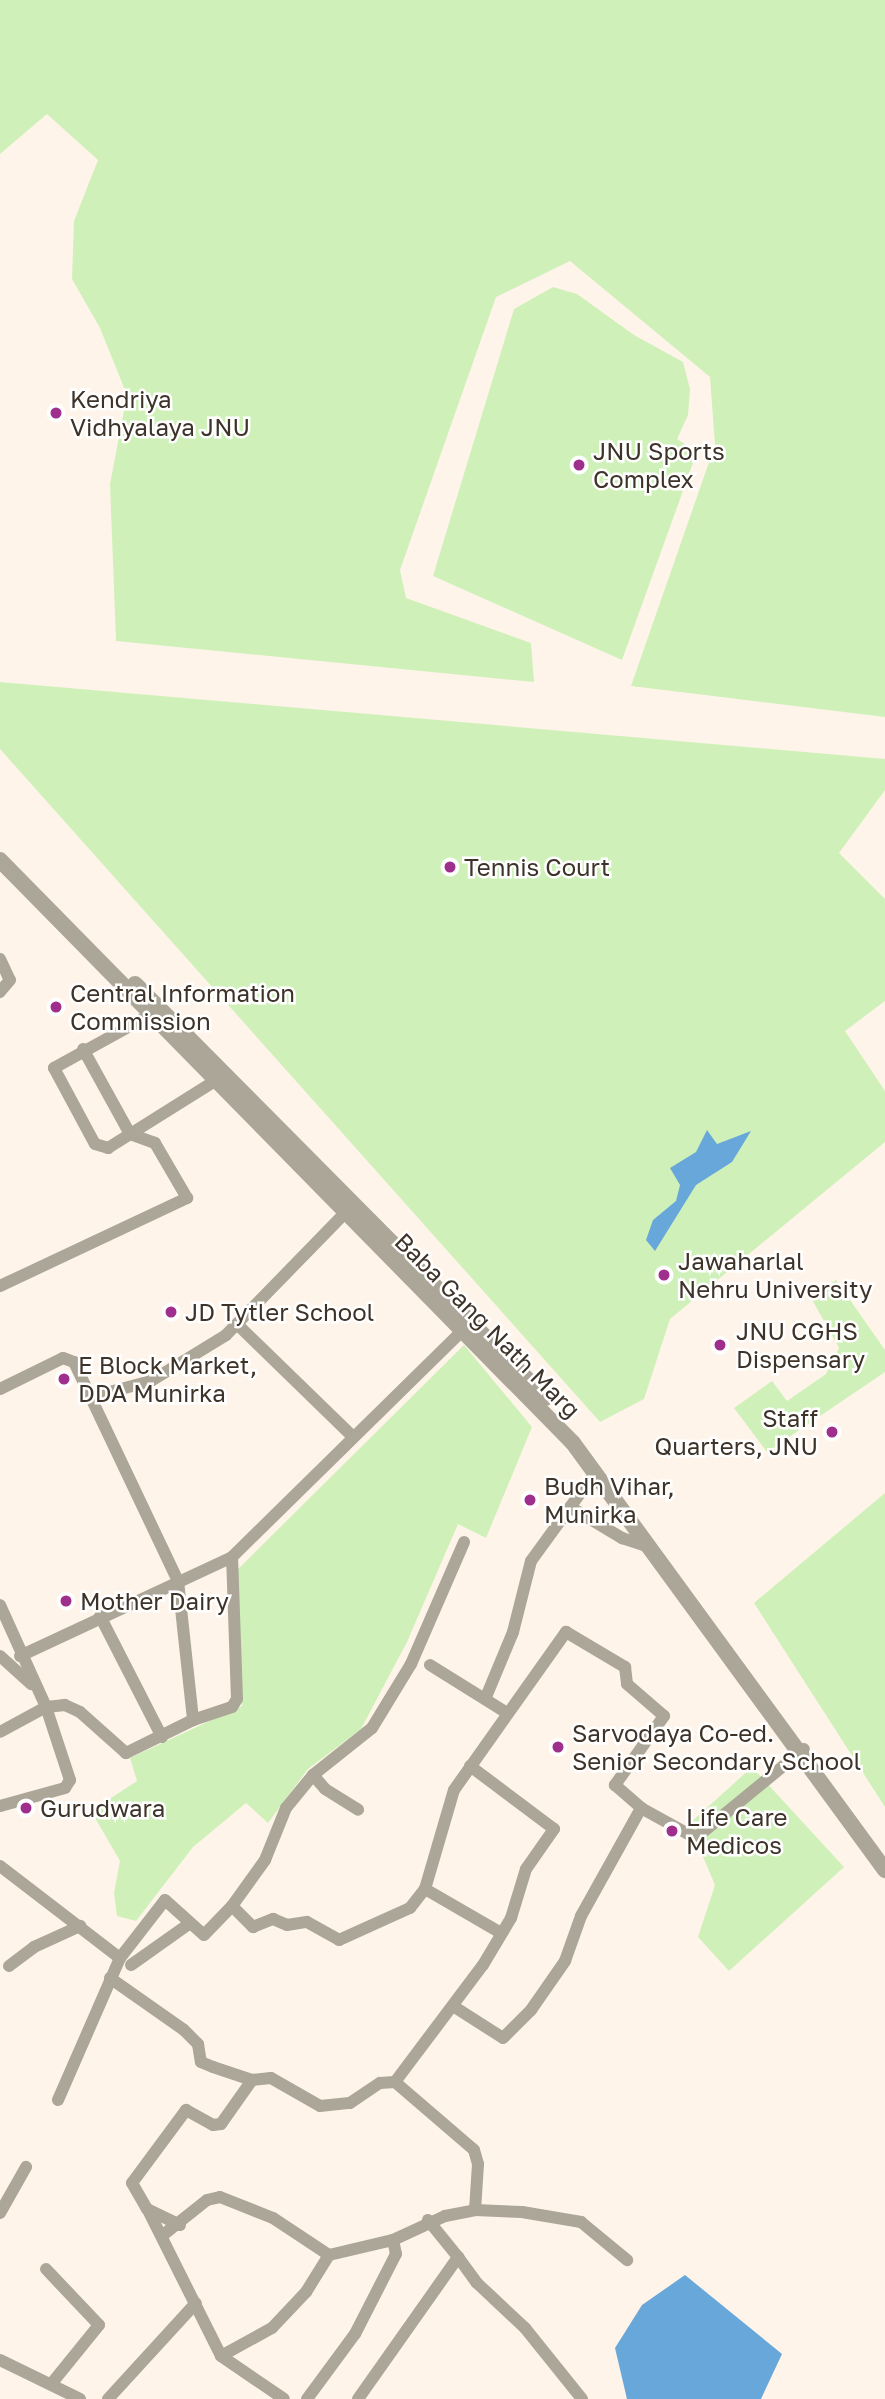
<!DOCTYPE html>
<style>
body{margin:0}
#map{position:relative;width:885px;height:2399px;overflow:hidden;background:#fff4ea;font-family:"Golos Text",sans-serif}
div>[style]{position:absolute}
.green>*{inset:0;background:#cff1b9}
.water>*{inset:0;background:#68a7d9}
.minor>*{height:12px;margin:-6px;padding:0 6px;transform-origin:6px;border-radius:6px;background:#aba698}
.tertiary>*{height:16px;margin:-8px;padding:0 8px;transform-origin:8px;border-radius:8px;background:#aba698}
.dots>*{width:19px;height:19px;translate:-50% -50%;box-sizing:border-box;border:4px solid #fff;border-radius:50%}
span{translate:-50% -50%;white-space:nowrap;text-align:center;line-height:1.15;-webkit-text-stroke:5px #fff;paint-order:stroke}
.poi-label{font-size:24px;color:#3e3329}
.left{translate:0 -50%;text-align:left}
.right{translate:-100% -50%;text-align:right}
.street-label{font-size:24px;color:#3e3329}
</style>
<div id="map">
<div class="green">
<i style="clip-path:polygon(0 0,885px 0,885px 717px,631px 686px,715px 445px,710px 377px,570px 261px,496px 297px,400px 570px,406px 598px,531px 643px,534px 682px,116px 641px,110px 484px,127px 395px,100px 328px,72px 279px,74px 221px,98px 160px,47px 114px,0 154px)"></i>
<i style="clip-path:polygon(553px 287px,577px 294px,634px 335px,683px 362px,690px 389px,688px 415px,677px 439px,697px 452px,622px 660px,433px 576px,514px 309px)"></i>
<i style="clip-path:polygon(0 682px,885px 759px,885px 790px,839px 853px,885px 899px,885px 1001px,845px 1031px,885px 1091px,885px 1142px,670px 1319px,644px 1399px,600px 1422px,0 749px)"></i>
<i style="clip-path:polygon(836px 1280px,885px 1350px,885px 1372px,767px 1452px,734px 1408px,772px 1381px,787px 1401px,826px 1374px,839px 1348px,810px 1296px)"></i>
<i style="clip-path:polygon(464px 1345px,532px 1427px,486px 1538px,458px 1524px,407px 1642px,361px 1729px,308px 1769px,268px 1823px,246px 1803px,193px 1847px,136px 1921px,117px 1916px,114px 1893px,120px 1861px,91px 1811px,137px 1781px,130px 1758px,242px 1706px,237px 1570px)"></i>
<i style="clip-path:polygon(885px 1493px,885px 1807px,754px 1603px)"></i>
<i style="clip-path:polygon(752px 1767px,844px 1867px,729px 1971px,698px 1937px,715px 1885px,689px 1824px)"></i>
</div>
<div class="water">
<i style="clip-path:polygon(707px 1130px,717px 1144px,751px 1131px,732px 1162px,696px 1185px,655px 1251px,646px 1240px,653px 1220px,676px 1201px,680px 1185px,670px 1168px,696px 1152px)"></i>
<i style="clip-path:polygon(685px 2275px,782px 2354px,761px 2399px,627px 2399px,615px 2348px,642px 2305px)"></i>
</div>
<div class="minor">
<i style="left:0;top:959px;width:23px;rotate:65deg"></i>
<i style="left:10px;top:980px;width:16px;rotate:130deg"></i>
<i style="left:159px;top:1010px;width:120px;rotate:151.1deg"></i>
<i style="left:54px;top:1068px;width:86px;rotate:61.7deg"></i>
<i style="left:95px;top:1144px;width:14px;rotate:17deg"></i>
<i style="left:108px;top:1148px;width:126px;rotate:-32.1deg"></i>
<i style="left:0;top:1286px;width:207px;rotate:-25.2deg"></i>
<i style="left:187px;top:1198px;width:64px;rotate:-120.2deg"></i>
<i style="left:155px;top:1143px;width:27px;rotate:-160deg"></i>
<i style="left:130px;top:1134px;width:97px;rotate:-118.9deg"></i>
<i style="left:239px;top:1326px;width:158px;rotate:44.2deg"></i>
<i style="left:0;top:1389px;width:70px;rotate:-26.2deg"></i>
<i style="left:63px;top:1358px;width:12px;rotate:20deg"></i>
<i style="left:74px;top:1362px;width:242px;rotate:64.6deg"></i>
<i style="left:178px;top:1581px;width:140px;rotate:83.8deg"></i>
<i style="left:193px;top:1720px;width:75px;rotate:153.8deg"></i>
<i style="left:126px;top:1753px;width:62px;rotate:-138.3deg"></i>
<i style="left:80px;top:1712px;width:17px;rotate:-155deg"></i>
<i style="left:65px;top:1705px;width:19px;rotate:174deg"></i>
<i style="left:46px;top:1707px;width:52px;rotate:151.5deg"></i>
<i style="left:91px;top:1397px;width:62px;rotate:-14.9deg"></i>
<i style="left:151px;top:1381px;width:88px;rotate:-31.5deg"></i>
<i style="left:226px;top:1335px;width:169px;rotate:-45.7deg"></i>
<i style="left:570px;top:1507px;width:61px;rotate:30.8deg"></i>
<i style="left:622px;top:1538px;width:29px;rotate:18deg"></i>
<i style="left:0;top:1605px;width:112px;rotate:65.7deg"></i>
<i style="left:46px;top:1707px;width:77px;rotate:71.8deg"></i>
<i style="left:70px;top:1780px;width:9px;rotate:122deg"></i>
<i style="left:65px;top:1788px;width:67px;rotate:164.5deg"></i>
<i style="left:100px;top:1616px;width:136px;rotate:62.9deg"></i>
<i style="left:0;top:1656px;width:42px;rotate:42.1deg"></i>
<i style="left:20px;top:1656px;width:234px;rotate:-25deg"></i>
<i style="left:232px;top:1557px;width:330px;rotate:-44.5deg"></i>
<i style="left:430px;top:1665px;width:91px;rotate:31.9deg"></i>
<i style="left:486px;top:1697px;width:70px;rotate:-67.4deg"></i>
<i style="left:513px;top:1632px;width:73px;rotate:-75.8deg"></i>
<i style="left:531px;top:1561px;width:109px;rotate:-54deg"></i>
<i style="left:193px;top:1720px;width:41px;rotate:-18.4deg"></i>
<i style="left:232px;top:1707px;width:9px;rotate:-58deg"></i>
<i style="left:237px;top:1699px;width:142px;rotate:-92deg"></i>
<i style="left:313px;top:1775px;width:18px;rotate:49deg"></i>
<i style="left:325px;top:1789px;width:39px;rotate:32deg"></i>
<i style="left:0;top:1866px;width:151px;rotate:37.5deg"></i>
<i style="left:232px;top:1906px;width:57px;rotate:-54.3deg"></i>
<i style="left:265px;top:1860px;width:56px;rotate:-68deg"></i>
<i style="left:286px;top:1808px;width:43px;rotate:-50.7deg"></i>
<i style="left:313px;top:1775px;width:75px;rotate:-38.5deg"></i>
<i style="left:372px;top:1728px;width:75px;rotate:-58.6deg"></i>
<i style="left:411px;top:1664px;width:133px;rotate:-66.5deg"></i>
<i style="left:501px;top:1933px;width:88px;rotate:-149.9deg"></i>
<i style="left:425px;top:1889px;width:103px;rotate:-73.7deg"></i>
<i style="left:454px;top:1790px;width:194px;rotate:-54.7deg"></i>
<i style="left:566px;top:1632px;width:69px;rotate:30.7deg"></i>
<i style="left:625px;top:1667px;width:17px;rotate:83deg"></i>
<i style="left:627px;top:1684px;width:49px;rotate:40.9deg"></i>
<i style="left:664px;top:1716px;width:85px;rotate:125.4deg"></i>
<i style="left:615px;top:1785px;width:35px;rotate:41deg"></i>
<i style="left:641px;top:1808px;width:56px;rotate:28.9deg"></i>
<i style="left:690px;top:1835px;width:8px;rotate:7deg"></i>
<i style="left:698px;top:1836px;width:137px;rotate:-39.4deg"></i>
<i style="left:131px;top:1965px;width:72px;rotate:-35.4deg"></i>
<i style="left:9px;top:1966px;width:31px;rotate:-37deg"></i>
<i style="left:34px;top:1947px;width:51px;rotate:-24.5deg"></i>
<i style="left:110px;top:1978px;width:90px;rotate:35.1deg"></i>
<i style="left:184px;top:2030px;width:20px;rotate:45deg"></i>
<i style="left:198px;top:2044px;width:18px;rotate:81deg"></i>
<i style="left:201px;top:2062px;width:13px;rotate:23deg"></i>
<i style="left:213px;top:2067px;width:41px;rotate:18.4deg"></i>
<i style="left:252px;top:2080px;width:19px;rotate:-6deg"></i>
<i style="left:271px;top:2078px;width:56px;rotate:29.7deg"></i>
<i style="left:320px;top:2106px;width:30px;rotate:-6deg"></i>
<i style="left:350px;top:2103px;width:36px;rotate:-34deg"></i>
<i style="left:380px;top:2083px;width:15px;rotate:-4deg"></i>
<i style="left:395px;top:2082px;width:146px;rotate:-53.1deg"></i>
<i style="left:483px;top:1965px;width:55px;rotate:-59.2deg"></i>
<i style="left:511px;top:1918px;width:51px;rotate:-73deg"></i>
<i style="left:526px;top:1869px;width:49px;rotate:-55deg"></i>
<i style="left:554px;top:1829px;width:105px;rotate:-143.1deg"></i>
<i style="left:453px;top:2006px;width:59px;rotate:32.6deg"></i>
<i style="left:503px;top:2038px;width:40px;rotate:-45deg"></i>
<i style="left:531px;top:2010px;width:60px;rotate:-55.2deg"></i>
<i style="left:565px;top:1961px;width:48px;rotate:-70.4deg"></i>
<i style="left:581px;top:1916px;width:124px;rotate:-60.9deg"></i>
<i style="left:395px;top:2082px;width:104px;rotate:40.7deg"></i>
<i style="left:474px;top:2150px;width:15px;rotate:74deg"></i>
<i style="left:478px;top:2164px;width:46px;rotate:93.7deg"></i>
<i style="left:58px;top:2100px;width:155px;rotate:-66.4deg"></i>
<i style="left:120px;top:1958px;width:73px;rotate:-52.2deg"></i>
<i style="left:165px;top:1900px;width:52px;rotate:41.9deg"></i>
<i style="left:204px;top:1935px;width:40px;rotate:-46deg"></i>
<i style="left:232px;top:1906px;width:30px;rotate:45deg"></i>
<i style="left:253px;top:1927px;width:22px;rotate:-22deg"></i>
<i style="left:273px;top:1919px;width:15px;rotate:23deg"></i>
<i style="left:287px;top:1925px;width:20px;rotate:-9deg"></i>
<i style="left:307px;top:1922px;width:37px;rotate:29deg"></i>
<i style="left:339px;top:1940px;width:78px;rotate:-24.3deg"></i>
<i style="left:410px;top:1908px;width:24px;rotate:-52deg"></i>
<i style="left:148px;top:2210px;width:163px;rotate:63.4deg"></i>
<i style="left:221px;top:2356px;width:76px;rotate:34.3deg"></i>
<i style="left:0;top:2213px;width:53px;rotate:-60.5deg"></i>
<i style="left:428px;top:2220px;width:48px;rotate:51deg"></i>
<i style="left:180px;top:2225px;width:37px;rotate:-154deg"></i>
<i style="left:147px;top:2209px;width:30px;rotate:-120deg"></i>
<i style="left:132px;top:2183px;width:91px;rotate:-53.5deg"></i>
<i style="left:186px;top:2110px;width:31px;rotate:29deg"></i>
<i style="left:213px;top:2125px;width:8px;rotate:-7deg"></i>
<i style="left:221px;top:2124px;width:54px;rotate:-54.8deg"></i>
<i style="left:163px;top:2235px;width:56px;rotate:-38.5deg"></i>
<i style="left:207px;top:2200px;width:13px;rotate:-13deg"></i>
<i style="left:220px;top:2197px;width:57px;rotate:21.6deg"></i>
<i style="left:273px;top:2218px;width:67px;rotate:33.5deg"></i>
<i style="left:329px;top:2255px;width:66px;rotate:-13.2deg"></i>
<i style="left:393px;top:2240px;width:57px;rotate:-24.8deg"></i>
<i style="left:445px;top:2216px;width:31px;rotate:-11deg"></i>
<i style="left:475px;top:2210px;width:47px;rotate:2.4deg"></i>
<i style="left:522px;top:2212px;width:60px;rotate:9.6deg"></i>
<i style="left:581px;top:2222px;width:60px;rotate:39.6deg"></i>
<i style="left:46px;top:2269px;width:77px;rotate:46.6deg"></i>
<i style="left:99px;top:2325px;width:75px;rotate:129deg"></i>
<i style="left:221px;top:2356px;width:58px;rotate:-28.8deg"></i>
<i style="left:272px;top:2328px;width:50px;rotate:-46.6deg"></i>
<i style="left:306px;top:2292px;width:44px;rotate:-58.1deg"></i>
<i style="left:0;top:2360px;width:89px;rotate:26deg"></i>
<i style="left:108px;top:2399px;width:130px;rotate:-47.5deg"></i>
<i style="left:307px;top:2399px;width:81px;rotate:-53.6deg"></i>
<i style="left:355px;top:2334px;width:90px;rotate:-62.9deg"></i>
<i style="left:396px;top:2254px;width:14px;rotate:-102deg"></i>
<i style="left:358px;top:2399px;width:174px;rotate:-54.8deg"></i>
<i style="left:458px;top:2257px;width:32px;rotate:54deg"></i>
<i style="left:477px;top:2283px;width:66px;rotate:43.2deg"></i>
<i style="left:525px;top:2328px;width:91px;rotate:51.2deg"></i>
</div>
<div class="tertiary">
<i style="left:0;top:860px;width:817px;rotate:45.5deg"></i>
<i style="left:573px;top:1443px;width:529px;rotate:53.85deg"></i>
<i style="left:135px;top:984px;width:583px;rotate:45.21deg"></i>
</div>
<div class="dots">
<i style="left:56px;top:413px;background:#9e2f8d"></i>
<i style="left:579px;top:465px;background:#9e2f8d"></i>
<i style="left:450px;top:867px;background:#9e2f8d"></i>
<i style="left:56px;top:1007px;background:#9e2f8d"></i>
<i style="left:664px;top:1275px;background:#9e2f8d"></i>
<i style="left:171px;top:1312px;background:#9e2f8d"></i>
<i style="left:720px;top:1345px;background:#9e2f8d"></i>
<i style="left:64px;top:1379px;background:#9e2f8d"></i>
<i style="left:832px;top:1432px;background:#9e2f8d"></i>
<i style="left:530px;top:1500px;background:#9e2f8d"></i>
<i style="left:66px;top:1601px;background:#9e2f8d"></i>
<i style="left:558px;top:1747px;background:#9e2f8d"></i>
<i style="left:26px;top:1808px;background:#9e2f8d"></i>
<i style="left:672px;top:1831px;background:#9e2f8d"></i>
</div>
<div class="poi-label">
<span class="left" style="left:70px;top:413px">Kendriya<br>Vidhyalaya JNU</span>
<span class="left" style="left:593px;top:465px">JNU Sports<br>Complex</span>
<span class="left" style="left:464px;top:867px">Tennis Court</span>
<span class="left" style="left:70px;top:1007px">Central Information<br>Commission</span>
<span class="left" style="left:678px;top:1275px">Jawaharlal<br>Nehru University</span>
<span class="left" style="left:185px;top:1312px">JD Tytler School</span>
<span class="left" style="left:736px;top:1345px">JNU CGHS<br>Dispensary</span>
<span class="left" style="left:78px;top:1379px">E Block Market,<br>DDA Munirka</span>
<span class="right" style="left:818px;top:1432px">Staff<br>Quarters, JNU</span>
<span class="left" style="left:544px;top:1500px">Budh Vihar,<br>Munirka</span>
<span class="left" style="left:80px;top:1601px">Mother Dairy</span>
<span class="left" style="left:572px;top:1747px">Sarvodaya Co-ed.<br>Senior Secondary School</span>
<span class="left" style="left:40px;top:1808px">Gurudwara</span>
<span class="left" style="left:686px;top:1831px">Life Care<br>Medicos</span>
</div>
<div class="street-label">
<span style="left:488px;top:1325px;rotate:45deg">Baba Gang Nath Marg</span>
</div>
</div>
